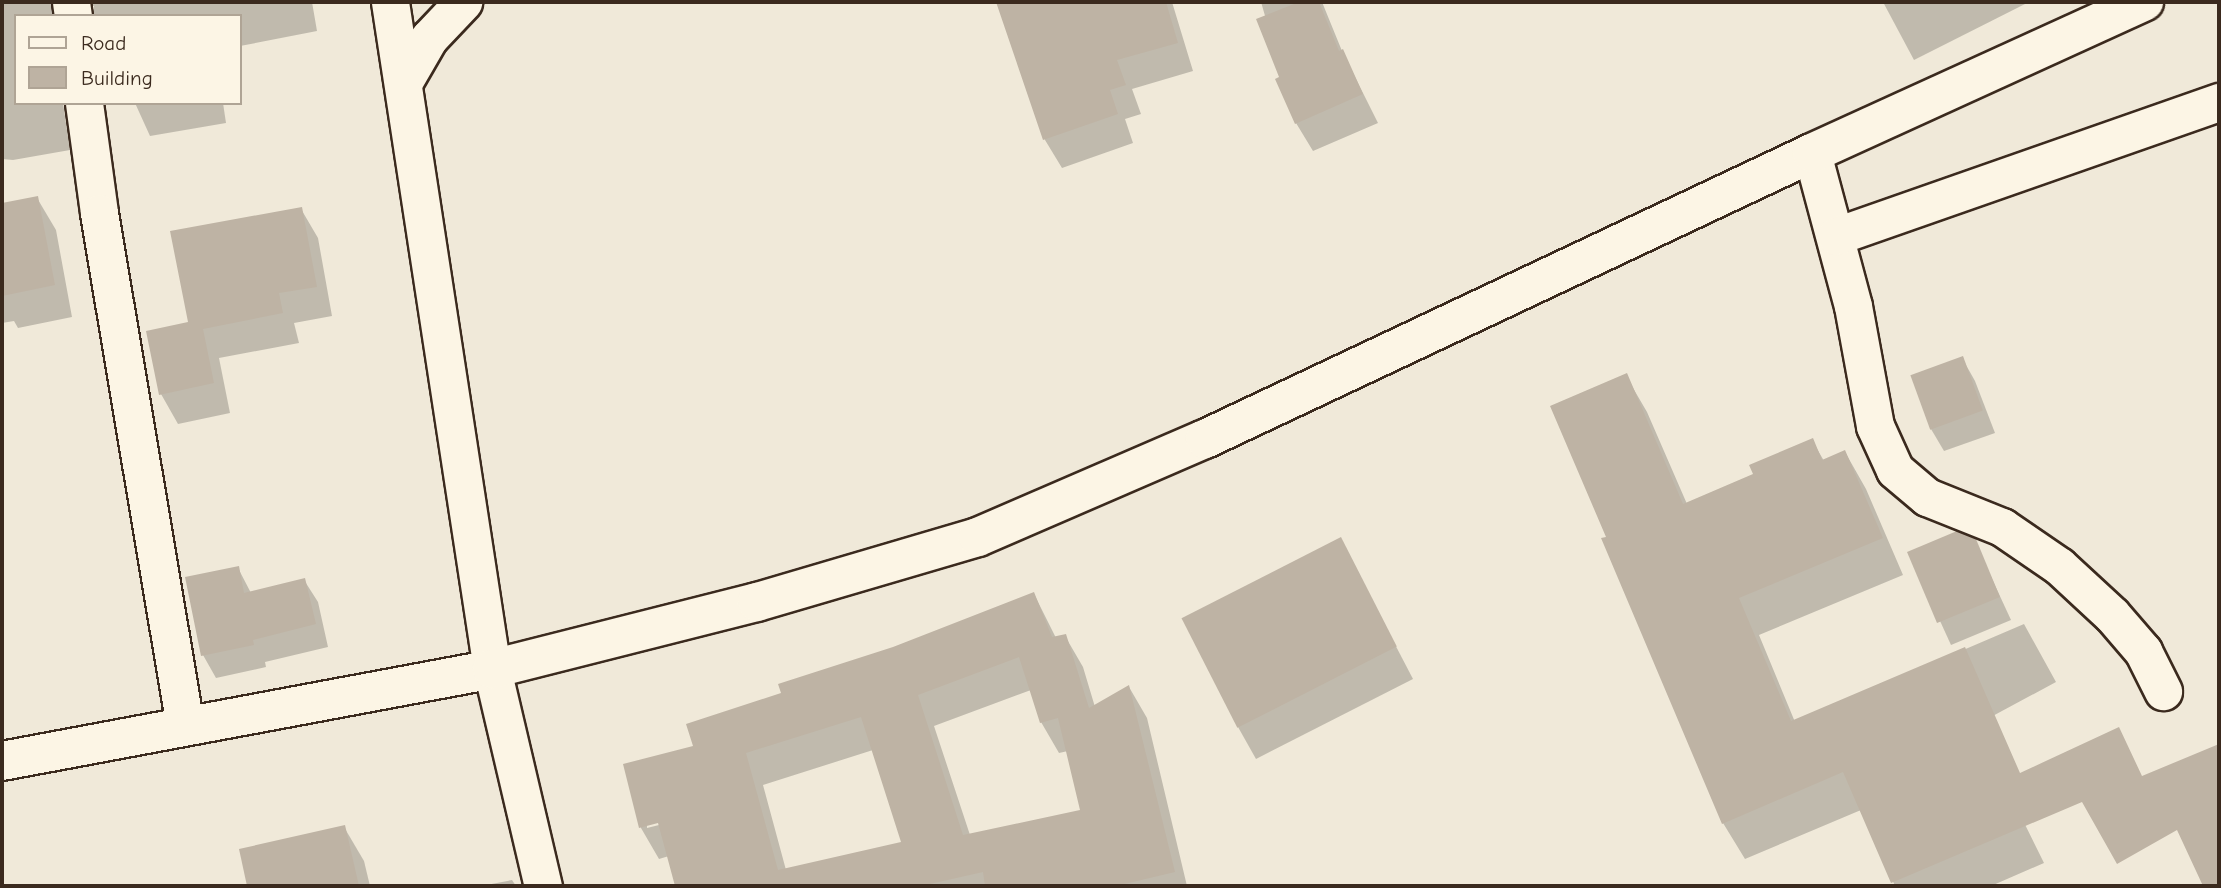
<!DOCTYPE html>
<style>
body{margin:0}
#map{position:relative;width:2221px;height:888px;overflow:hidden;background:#f0e9d9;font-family:"Comic Neue",sans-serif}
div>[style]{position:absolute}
.shadow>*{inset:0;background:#0003}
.building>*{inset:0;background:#beb3a4;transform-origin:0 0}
.roads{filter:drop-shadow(2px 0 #3b2a1e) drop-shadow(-2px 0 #3b2a1e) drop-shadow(0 2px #3b2a1e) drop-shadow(0 -2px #3b2a1e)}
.street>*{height:37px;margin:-18.5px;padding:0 18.5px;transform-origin:18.5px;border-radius:18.5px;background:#fcf5e5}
.secondary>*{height:38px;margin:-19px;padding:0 19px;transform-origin:19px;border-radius:19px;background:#fcf5e5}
span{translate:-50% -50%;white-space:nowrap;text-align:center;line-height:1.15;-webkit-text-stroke:6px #fcf5e5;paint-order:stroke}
.frame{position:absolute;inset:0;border:4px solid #3b2a1e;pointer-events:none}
.legend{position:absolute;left:14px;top:14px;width:228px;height:91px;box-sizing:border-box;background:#fcf5e5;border:2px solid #afa495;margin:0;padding:9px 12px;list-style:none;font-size:21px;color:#3b2a1e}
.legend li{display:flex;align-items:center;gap:14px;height:35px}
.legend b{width:35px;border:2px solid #afa495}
</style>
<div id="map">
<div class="shadow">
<i style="clip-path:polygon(2px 2px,312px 2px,317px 31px,240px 46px,240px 16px,94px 16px,94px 6px,83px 5px,68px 16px,16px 16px,16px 103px,63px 103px,70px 150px,13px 160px,2px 159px)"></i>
<i style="clip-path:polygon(1004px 2px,1172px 2px,1193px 71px,1132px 89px,1141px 114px,1125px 119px,1133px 143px,1062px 168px,1045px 140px,998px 4px)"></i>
<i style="clip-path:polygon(1261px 2px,1322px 2px,1342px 51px,1378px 123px,1313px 151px,1296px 123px)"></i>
<i style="clip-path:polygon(1883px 2px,2029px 2px,1914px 60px)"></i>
<i style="clip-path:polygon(135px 103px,223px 103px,226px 123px,150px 136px)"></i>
<i style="clip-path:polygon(37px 198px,56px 230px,72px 317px,18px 328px,14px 321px,2px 323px,2px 205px)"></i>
<i style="clip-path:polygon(301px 209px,318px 238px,332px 316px,294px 323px,299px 343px,219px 358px,230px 413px,178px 424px,161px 394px,190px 323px)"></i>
<i style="clip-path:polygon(1962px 358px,1975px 381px,1995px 433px,1944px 451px,1931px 429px)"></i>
<i style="clip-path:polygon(1626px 376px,1647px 412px,1687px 504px,1755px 475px,1812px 440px,1824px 461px,1845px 452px,1866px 489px,1903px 575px,1759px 635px,1795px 722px,2024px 624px,2056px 682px,1976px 725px,2044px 863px,1991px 886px,1895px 886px,1861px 810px,1745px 859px,1723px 823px,1608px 538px)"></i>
<i style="clip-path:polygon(1340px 539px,1413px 679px,1256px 759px,1238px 727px)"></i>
<i style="clip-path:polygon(1974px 540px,2011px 620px,1951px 645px,1909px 553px)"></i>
<i style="clip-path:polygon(238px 568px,251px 593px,304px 580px,318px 602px,328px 647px,265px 662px,266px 667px,216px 678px,203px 655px)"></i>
<i style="clip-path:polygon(evenodd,1034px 594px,1056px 638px,1065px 636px,1083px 667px,1095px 707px,1129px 687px,1147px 718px,1187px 886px,677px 886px,669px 856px,659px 859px,641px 828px,625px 766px,696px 747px,783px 694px,1034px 594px,1031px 690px,1041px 722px,1059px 753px,1068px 751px,1082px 811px,970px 835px,934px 726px,1031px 690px,1034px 594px,873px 750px,903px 843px,786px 870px,763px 785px,873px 750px,1034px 594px,666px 820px,667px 823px,647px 828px,647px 824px,666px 820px)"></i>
<i style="clip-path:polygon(344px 827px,364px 861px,370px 886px,249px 886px,241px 850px)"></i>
<i style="clip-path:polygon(512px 880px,516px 886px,481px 886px)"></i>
</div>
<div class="building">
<i style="clip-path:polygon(996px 2px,1166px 2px,1178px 43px,1117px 60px,1126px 85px,1110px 90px,1118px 114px,1043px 140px)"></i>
<i style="clip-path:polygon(1299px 2px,1319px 2px,1339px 51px,1343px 49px,1363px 94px,1295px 124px,1275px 79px,1279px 77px,1256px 19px)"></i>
<i style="clip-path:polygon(38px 196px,55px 285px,2px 296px,2px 203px)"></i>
<i style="clip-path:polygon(302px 207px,317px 287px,279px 293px,283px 313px,203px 329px,214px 383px,159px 395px,146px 331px,188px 322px,170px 231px)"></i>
<i style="left:1963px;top:356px;width:58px;height:56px;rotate:70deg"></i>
<i style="clip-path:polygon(1627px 373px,1683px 504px,1753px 474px,1749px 465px,1813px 438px,1822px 460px,1845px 450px,1883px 538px,1739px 598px,1791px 721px,1965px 647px,2020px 773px,2119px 727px,2142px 776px,2219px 744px,2219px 886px,2203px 886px,2177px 830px,2117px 864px,2082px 802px,1891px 883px,1843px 772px,1722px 824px,1601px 538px,1606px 537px,1550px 406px)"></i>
<i style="clip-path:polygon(1957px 531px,1976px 539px,2000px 597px,1937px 623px,1907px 552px)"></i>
<i style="left:1341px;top:537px;width:123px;height:179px;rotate:63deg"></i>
<i style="clip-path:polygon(239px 566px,244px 593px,305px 578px,316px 624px,253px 640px,254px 645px,201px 656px,185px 577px)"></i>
<i style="clip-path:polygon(evenodd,1034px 592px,1052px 637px,1066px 634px,1089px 708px,1129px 685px,1175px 872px,1116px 886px,985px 886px,983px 872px,921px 886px,675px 886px,658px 823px,639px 828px,623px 764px,693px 746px,686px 724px,781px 693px,778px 684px,893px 647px,1034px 592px,1019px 657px,1040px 723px,1058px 718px,1080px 810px,963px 835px,918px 695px,1019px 657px,1034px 592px,861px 717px,901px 842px,778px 870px,746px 753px,861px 717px)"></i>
<i style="clip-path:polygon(345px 825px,359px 886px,247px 886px,239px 849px)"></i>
</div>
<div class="roads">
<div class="street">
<i style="left:71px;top:2px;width:14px;rotate:82deg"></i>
<i style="left:390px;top:2px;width:675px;rotate:81.31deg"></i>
<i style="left:492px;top:669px;width:223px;rotate:76.8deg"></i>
<i style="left:403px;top:83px;width:52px;rotate:-60deg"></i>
<i style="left:429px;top:38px;width:50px;rotate:-46.6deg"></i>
<i style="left:84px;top:103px;width:111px;rotate:82.2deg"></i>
<i style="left:99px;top:213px;width:520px;rotate:80.48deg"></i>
<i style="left:1812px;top:153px;width:158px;rotate:75deg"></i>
<i style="left:1853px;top:306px;width:122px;rotate:79.6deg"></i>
<i style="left:1875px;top:426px;width:48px;rotate:65.6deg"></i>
<i style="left:1895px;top:470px;width:42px;rotate:40.2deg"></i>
<i style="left:1927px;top:497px;width:81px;rotate:21.8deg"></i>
<i style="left:2002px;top:527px;width:69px;rotate:34.4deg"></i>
<i style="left:2059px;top:566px;width:72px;rotate:42.8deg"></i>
<i style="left:2112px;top:615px;width:48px;rotate:49.3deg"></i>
<i style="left:2143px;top:651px;width:45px;rotate:63.4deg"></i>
<i style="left:1836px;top:236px;width:406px;rotate:-19.3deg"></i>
</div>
<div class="secondary">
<i style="left:2px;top:761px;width:499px;rotate:-10.6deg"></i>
<i style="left:492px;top:669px;width:273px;rotate:-14.2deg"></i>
<i style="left:757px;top:602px;width:230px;rotate:-16.4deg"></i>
<i style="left:978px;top:537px;width:247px;rotate:-23.4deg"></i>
<i style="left:1205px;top:439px;width:671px;rotate:-25.23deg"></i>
<i style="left:1812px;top:153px;width:365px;rotate:-24.5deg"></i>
</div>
</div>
<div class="frame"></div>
<ul class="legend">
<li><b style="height:9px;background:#fcf5e5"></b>Road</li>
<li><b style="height:19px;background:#beb3a4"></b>Building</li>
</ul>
</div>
